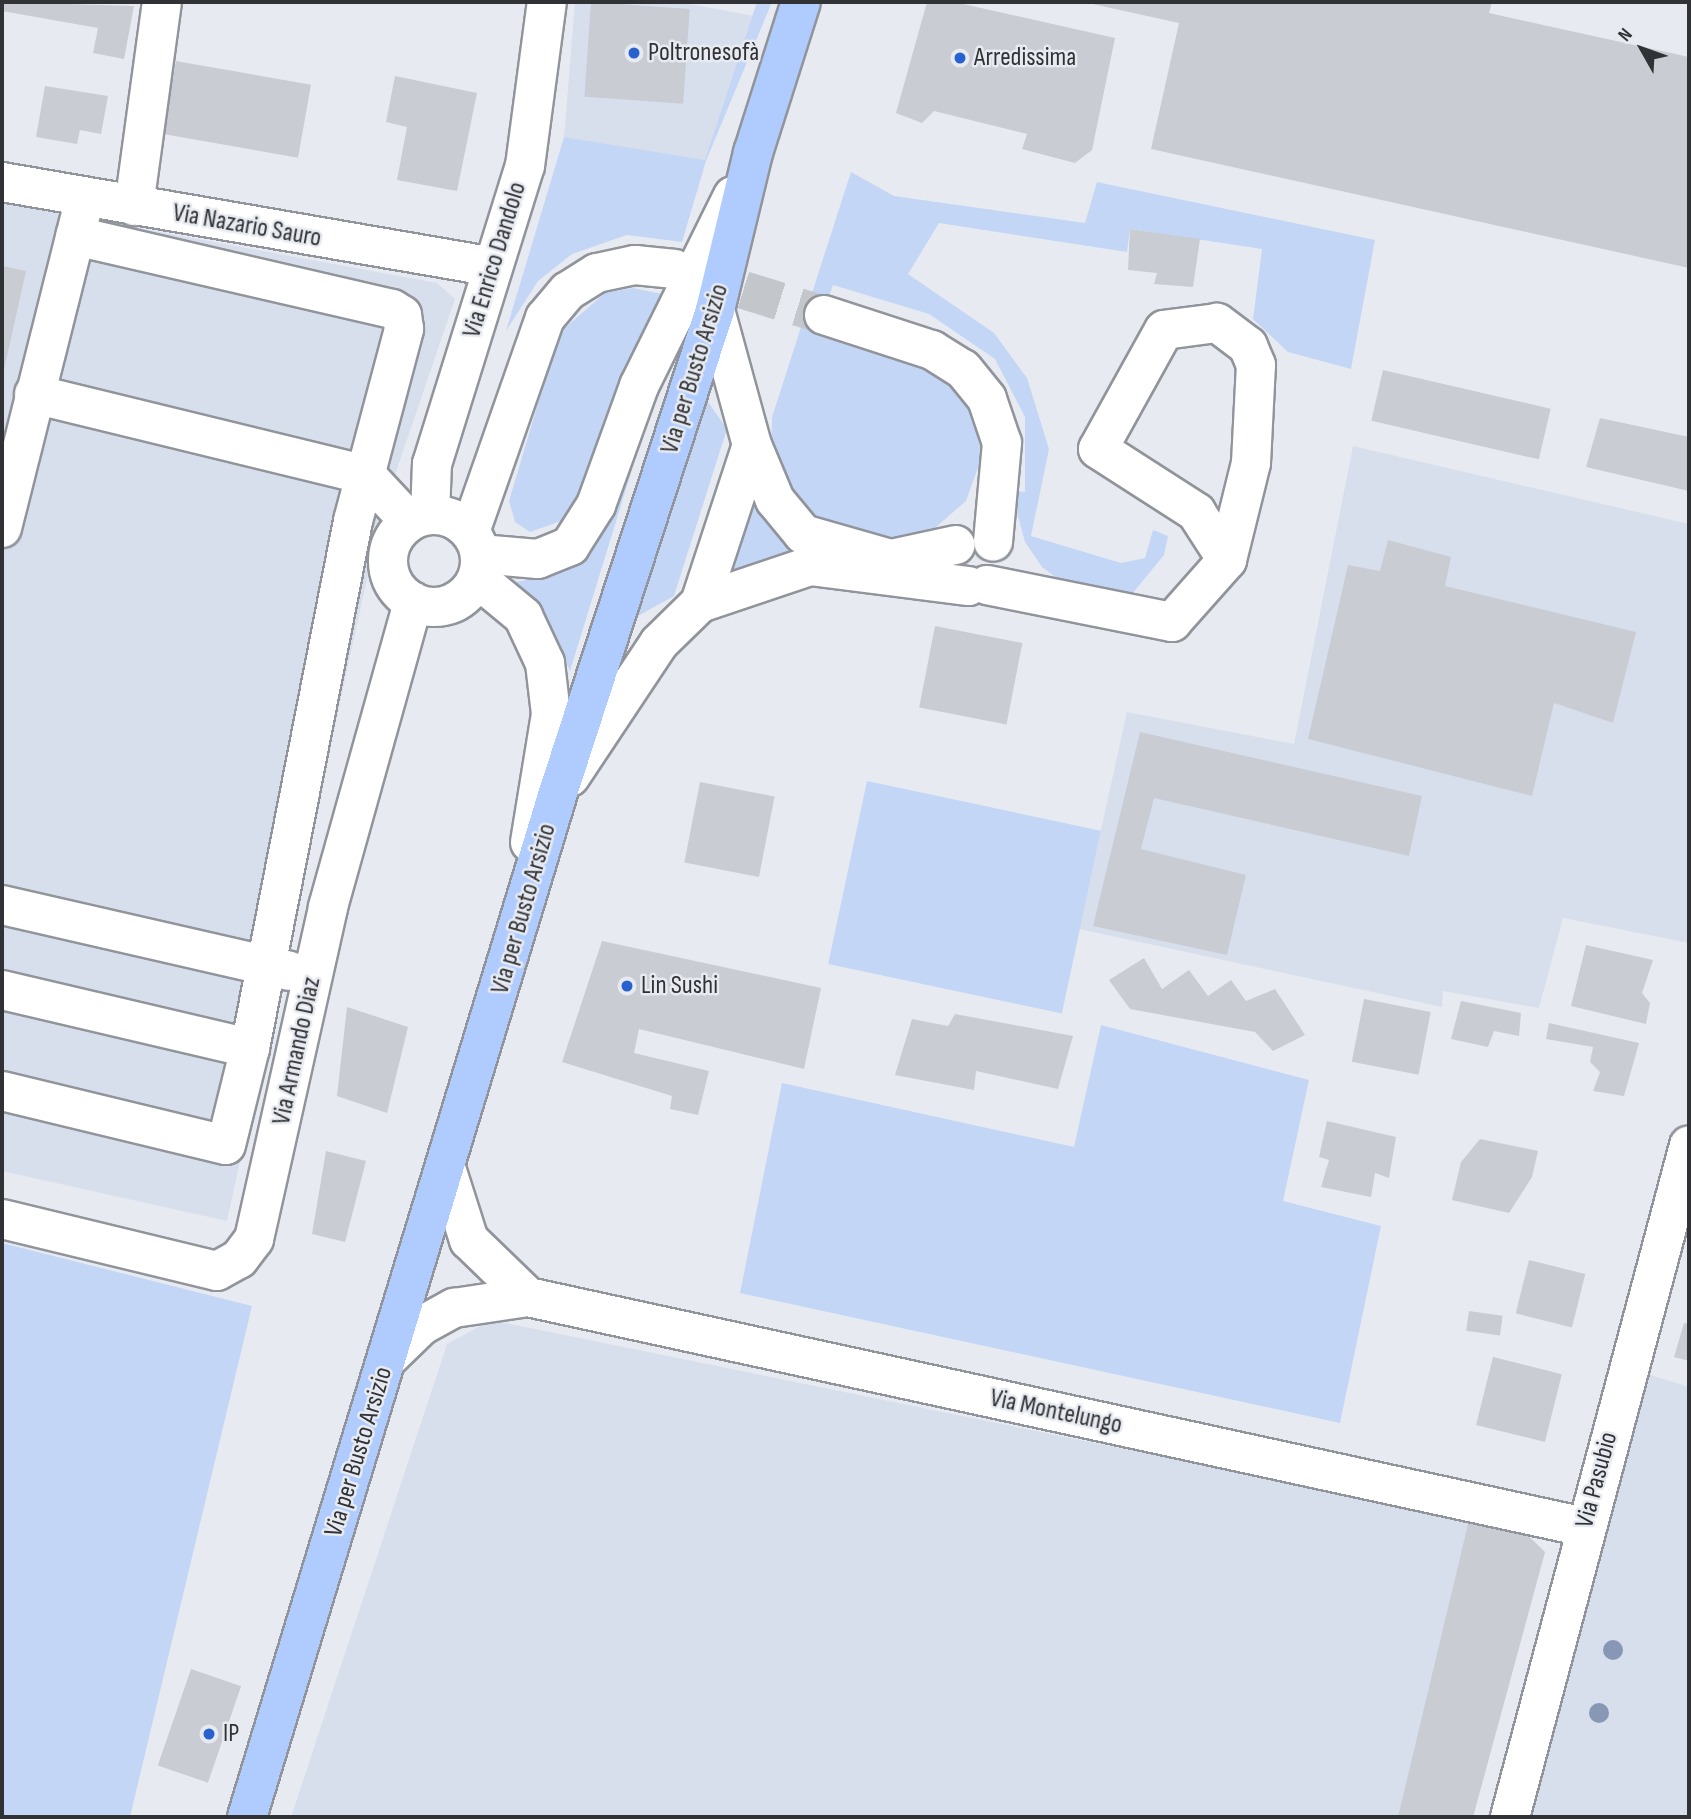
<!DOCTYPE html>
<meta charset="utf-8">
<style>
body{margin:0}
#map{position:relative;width:1691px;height:1819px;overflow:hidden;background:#e7ebf1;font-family:"Sofia Sans Condensed",sans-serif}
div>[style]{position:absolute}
.built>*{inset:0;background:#d8dfec}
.green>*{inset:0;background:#c4d6f5;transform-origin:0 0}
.building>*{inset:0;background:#c9ccd3;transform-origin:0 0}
.minor-tunnel>*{height:38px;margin-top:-19px;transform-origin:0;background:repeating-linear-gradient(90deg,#c3c6cb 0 38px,transparent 0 57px)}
.roads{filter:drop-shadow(2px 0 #91949a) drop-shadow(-2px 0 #91949a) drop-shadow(0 2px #91949a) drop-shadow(0 -2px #91949a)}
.minor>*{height:38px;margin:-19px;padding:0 19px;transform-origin:19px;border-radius:19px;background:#fff}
.minor>.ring{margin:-19px;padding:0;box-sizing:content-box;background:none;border:38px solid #fff;border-radius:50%}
.major>*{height:38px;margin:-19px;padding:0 19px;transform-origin:19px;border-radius:19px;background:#b0ccfe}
.trees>*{width:20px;height:20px;margin:-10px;border-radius:50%;background:#8797b5}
.dots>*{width:19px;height:19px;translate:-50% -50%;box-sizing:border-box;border:4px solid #e7ebf1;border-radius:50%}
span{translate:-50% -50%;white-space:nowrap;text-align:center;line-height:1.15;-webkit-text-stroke:5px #e7ebf1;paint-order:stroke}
.poi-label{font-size:26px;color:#313235}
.left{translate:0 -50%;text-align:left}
.street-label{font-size:26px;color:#313235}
.frame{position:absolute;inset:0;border:4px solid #313235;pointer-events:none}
.north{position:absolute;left:1607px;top:14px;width:70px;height:70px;-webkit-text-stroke:5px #e7ebf1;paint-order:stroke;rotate:310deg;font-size:19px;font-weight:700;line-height:28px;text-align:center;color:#313235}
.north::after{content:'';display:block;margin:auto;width:24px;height:32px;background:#313235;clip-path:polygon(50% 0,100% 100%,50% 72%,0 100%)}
</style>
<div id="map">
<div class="built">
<i style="clip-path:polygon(575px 2px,680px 2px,754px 16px,705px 161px,564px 137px)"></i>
<i style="clip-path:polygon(2px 203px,437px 283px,455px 299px,380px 519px,227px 1221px,2px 1171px)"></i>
<i style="clip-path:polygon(1353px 446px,1689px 524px,1689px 943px,1563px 918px,1539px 1008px,1443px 991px,1442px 1007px,1079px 929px,1127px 712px,1294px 744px)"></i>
<i style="clip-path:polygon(491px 1320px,1522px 1530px,1545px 1552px,1473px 1817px,291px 1817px,447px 1344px)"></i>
<i style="clip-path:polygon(1635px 1370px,1689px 1387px,1689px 1817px,1523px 1817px)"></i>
</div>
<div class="green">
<i style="clip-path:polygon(757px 2px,772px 2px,706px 161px,682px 242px,627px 235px,572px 254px,538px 281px,506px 331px,564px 137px,705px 160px)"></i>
<i style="clip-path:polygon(851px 172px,894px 196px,1085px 223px,1097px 182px,1375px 240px,1351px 369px,1288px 352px,1253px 319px,1262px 249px,1130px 229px,1127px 252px,939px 223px,908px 274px,994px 333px,1027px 378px,1049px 449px,1031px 536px,1121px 563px,1145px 558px,1153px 530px,1168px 536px,1164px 555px,1132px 594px,1070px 588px,1042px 567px,1025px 542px,1011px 490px,1025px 492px,1025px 417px,995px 359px,929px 314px,833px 285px,819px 326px,930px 364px,958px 388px,978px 426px,981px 459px,966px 501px,921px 540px,892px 548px,826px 530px,789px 498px,771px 453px,772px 417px)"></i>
<i style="clip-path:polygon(633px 288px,667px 295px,583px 490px,564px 520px,530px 532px,515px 522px,509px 501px,559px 333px,605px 293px)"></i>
<i style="clip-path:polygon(704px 396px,727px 429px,674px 596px,636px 617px)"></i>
<i style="clip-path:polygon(642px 437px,570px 671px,543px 611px,515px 582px,551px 576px,576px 559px,628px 450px)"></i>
<i style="clip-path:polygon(756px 481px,811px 555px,724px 580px)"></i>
<i style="left:867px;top:781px;width:239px;height:187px;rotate:12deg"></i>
<i style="clip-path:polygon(1101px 1025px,1309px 1080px,1283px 1201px,1381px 1226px,1340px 1423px,740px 1293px,782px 1083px,1074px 1147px)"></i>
<i style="clip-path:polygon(2px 1243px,252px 1306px,130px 1817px,2px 1817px)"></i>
</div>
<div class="building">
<i style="clip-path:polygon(2px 2px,134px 6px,124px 59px,93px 53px,98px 28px,2px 11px)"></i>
<i style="left:591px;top:2px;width:99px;height:95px;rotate:4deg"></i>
<i style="clip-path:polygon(927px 2px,954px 2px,1115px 38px,1092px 150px,1075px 163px,1022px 149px,1027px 134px,934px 111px,922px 123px,896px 113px)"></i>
<i style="clip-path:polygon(1492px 2px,1489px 13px,1689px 57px,1689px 268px,1151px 149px,1179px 23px,1088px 3px)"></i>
<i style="left:176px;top:61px;width:137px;height:74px;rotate:10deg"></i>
<i style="clip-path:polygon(395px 76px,477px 93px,457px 191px,397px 180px,407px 127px,386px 122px)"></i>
<i style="clip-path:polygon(45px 86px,108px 96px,101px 134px,80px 130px,77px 144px,36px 137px)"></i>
<i style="clip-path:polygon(1130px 229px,1200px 239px,1193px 287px,1154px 284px,1157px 273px,1128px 270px)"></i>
<i style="clip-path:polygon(2px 266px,26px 271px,3px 374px,2px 374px)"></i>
<i style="left:1383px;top:370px;width:172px;height:52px;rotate:13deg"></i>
<i style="clip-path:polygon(1600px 418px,1689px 437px,1689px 491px,1586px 467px)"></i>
<i style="clip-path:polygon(1388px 540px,1451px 557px,1445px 586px,1636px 632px,1613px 723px,1554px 703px,1532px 796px,1308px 739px,1348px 565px,1380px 571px)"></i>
<i style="left:935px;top:626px;width:89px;height:83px;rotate:11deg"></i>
<i style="clip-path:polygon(1140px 732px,1422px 796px,1409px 856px,1154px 798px,1141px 849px,1246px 875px,1227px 955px,1093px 926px)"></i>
<i style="left:700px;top:782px;width:76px;height:82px;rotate:11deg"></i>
<i style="clip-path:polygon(602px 941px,821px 988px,804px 1069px,639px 1029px,634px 1053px,709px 1071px,698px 1115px,670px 1109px,672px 1096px,562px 1062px)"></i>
<i style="clip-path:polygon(1586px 945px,1653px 960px,1642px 993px,1650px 1003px,1646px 1024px,1571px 1006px)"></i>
<i style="clip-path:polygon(1144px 958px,1162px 989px,1189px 970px,1208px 996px,1231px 980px,1246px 1001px,1275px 989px,1305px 1035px,1273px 1051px,1255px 1032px,1130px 1009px,1109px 980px)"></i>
<i style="left:1364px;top:999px;width:68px;height:64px;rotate:11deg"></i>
<i style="clip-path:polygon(1461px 1001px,1521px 1013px,1519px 1036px,1494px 1031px,1488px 1047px,1451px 1039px)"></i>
<i style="clip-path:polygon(347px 1007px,408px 1027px,387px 1113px,337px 1096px)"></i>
<i style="clip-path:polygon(955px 1014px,1073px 1036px,1058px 1089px,976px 1071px,974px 1090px,895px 1075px,912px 1019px,948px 1026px)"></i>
<i style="clip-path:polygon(1549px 1023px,1639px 1043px,1624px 1096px,1593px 1091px,1600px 1072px,1590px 1062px,1593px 1047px,1546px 1039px)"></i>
<i style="clip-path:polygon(1327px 1121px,1396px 1137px,1389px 1178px,1375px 1173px,1371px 1197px,1321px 1187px,1329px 1160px,1319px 1157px)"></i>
<i style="clip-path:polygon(1480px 1139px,1538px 1151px,1532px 1177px,1509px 1213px,1452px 1200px,1461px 1162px)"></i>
<i style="clip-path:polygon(326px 1151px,366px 1161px,345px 1242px,312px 1234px)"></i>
<i style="left:1529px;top:1260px;width:58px;height:55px;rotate:14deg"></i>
<i style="left:1469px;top:1311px;width:34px;height:20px;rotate:8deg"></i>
<i style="clip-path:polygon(1684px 1323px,1689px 1324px,1689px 1361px,1674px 1357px)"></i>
<i style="left:1493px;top:1357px;width:71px;height:70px;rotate:14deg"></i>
<i style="clip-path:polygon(1469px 1520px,1522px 1530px,1545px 1552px,1473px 1817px,1398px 1817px)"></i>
<i style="left:191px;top:1669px;width:53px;height:102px;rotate:19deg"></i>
</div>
<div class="minor-tunnel">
<i style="left:689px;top:273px;width:141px;rotate:17.3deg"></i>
</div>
<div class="roads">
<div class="minor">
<i style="left:2px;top:182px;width:497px;rotate:9.8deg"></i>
<i style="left:134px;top:206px;width:206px;rotate:-82.2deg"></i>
<i style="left:715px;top:310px;width:140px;rotate:74.7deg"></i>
<i style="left:752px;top:445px;width:60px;rotate:67.3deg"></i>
<i style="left:775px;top:500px;width:44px;rotate:50.5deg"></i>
<i style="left:803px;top:534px;width:91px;rotate:15.9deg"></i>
<i style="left:891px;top:559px;width:66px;rotate:-12.2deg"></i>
<i style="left:824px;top:315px;width:114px;rotate:18deg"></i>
<i style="left:932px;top:350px;width:36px;rotate:32deg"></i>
<i style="left:963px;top:369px;width:38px;rotate:51deg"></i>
<i style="left:987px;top:399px;width:46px;rotate:71.2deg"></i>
<i style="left:1002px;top:443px;width:99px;rotate:95.2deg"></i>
<i style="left:34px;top:394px;width:342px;rotate:13.7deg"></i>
<i style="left:366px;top:475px;width:64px;rotate:46.9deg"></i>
<i style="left:430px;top:515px;width:51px;rotate:-87.8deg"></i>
<i style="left:432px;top:464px;width:312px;rotate:-72.7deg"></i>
<i style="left:525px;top:166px;width:165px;rotate:-82.4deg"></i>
<i class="ring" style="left:388px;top:515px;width:54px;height:54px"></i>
<i style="left:2px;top:528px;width:325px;rotate:-75.9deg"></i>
<i style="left:470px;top:532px;width:227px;rotate:-70.7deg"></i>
<i style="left:545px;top:318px;width:35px;rotate:-50deg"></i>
<i style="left:568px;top:291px;width:34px;rotate:-32deg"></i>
<i style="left:597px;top:273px;width:39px;rotate:-12deg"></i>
<i style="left:635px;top:265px;width:40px;rotate:5.7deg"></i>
<i style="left:480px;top:554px;width:58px;rotate:4.9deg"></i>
<i style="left:538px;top:559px;width:35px;rotate:-22deg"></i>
<i style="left:570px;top:546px;width:49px;rotate:-57.6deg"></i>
<i style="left:596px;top:505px;width:127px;rotate:-70.1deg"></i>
<i style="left:639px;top:386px;width:212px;rotate:-63.7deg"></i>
<i style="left:477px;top:578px;width:60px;rotate:39.6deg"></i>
<i style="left:523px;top:616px;width:52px;rotate:64.9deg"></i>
<i style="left:545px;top:663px;width:51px;rotate:83.3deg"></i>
<i style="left:551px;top:714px;width:130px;rotate:99.3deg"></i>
<i style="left:987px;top:585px;width:189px;rotate:11.3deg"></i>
<i style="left:1172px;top:622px;width:83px;rotate:-48.4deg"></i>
<i style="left:1227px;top:560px;width:100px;rotate:-76.1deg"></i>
<i style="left:1251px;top:463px;width:98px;rotate:-87.1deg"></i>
<i style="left:1256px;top:365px;width:21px;rotate:-113deg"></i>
<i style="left:1248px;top:346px;width:39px;rotate:-143deg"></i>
<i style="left:1217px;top:323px;width:53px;rotate:172.5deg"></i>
<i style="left:1164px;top:330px;width:136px;rotate:119deg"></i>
<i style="left:1098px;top:449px;width:117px;rotate:32.7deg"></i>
<i style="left:1196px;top:512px;width:57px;rotate:57.1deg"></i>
<i style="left:700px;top:603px;width:166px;rotate:-71.8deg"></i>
<i style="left:570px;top:777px;width:161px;rotate:-56.4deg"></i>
<i style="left:659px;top:643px;width:57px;rotate:-44.3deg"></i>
<i style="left:700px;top:603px;width:116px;rotate:-18.6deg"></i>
<i style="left:810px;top:566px;width:160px;rotate:7.2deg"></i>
<i style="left:2px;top:905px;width:295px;rotate:12.9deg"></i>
<i style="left:2px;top:990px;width:255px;rotate:13.2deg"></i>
<i style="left:250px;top:1048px;width:537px;rotate:-78.94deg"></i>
<i style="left:353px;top:521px;width:199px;rotate:-75.1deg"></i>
<i style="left:404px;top:329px;width:14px;rotate:-98deg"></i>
<i style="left:402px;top:315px;width:12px;rotate:-149deg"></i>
<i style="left:392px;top:309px;width:325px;rotate:-167deg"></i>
<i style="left:2px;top:1091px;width:230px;rotate:13.6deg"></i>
<i style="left:226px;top:1145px;width:100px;rotate:-76.1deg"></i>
<i style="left:446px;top:1168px;width:76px;rotate:72.3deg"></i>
<i style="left:469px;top:1240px;width:82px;rotate:44deg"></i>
<i style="left:2px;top:1219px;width:221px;rotate:13.6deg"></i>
<i style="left:217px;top:1271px;width:25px;rotate:-29deg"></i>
<i style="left:239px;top:1259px;width:25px;rotate:-53deg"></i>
<i style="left:254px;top:1239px;width:340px;rotate:-77.4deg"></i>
<i style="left:328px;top:907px;width:317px;rotate:-74.4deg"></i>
<i style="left:388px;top:1358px;width:46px;rotate:-44.1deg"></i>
<i style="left:421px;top:1326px;width:38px;rotate:-29deg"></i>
<i style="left:454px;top:1308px;width:75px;rotate:-8.5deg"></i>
<i style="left:528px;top:1297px;width:1082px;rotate:12.28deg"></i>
<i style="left:1510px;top:1817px;width:695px;rotate:-75.08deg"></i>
</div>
<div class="major">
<i style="left:247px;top:1817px;width:1067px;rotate:-73.11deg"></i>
<i style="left:557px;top:796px;width:511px;rotate:-71.99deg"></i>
<i style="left:715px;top:310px;width:162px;rotate:-76.4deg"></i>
<i style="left:753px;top:153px;width:158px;rotate:-72.4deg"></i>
</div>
</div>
<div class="trees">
<i style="left:1613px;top:1650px"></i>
<i style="left:1599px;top:1713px"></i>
</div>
<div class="dots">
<i style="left:634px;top:53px;background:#2762cf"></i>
<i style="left:960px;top:58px;background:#2762cf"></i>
<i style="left:627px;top:986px;background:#2762cf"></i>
<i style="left:209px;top:1734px;background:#2762cf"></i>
</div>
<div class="poi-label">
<span class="left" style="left:648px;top:53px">Poltronesofà</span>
<span class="left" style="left:974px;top:58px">Arredissima</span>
<span class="left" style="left:641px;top:986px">Lin Sushi</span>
<span class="left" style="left:223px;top:1734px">IP</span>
</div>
<div class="street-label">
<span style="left:247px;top:226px;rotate:10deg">Via Nazario Sauro</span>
<span style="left:495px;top:260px;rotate:-73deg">Via Enrico Dandolo</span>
<span style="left:695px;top:369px;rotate:-73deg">Via per Busto Arsizio</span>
<span style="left:524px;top:909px;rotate:-74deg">Via per Busto Arsizio</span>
<span style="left:297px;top:1051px;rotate:-78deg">Via Armando Diaz</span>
<span style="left:1056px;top:1412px;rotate:12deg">Via Montelungo</span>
<span style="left:359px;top:1452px;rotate:-73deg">Via per Busto Arsizio</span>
<span style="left:1597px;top:1480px;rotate:-75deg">Via Pasubio</span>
</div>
<div class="frame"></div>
<div class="north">N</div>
</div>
